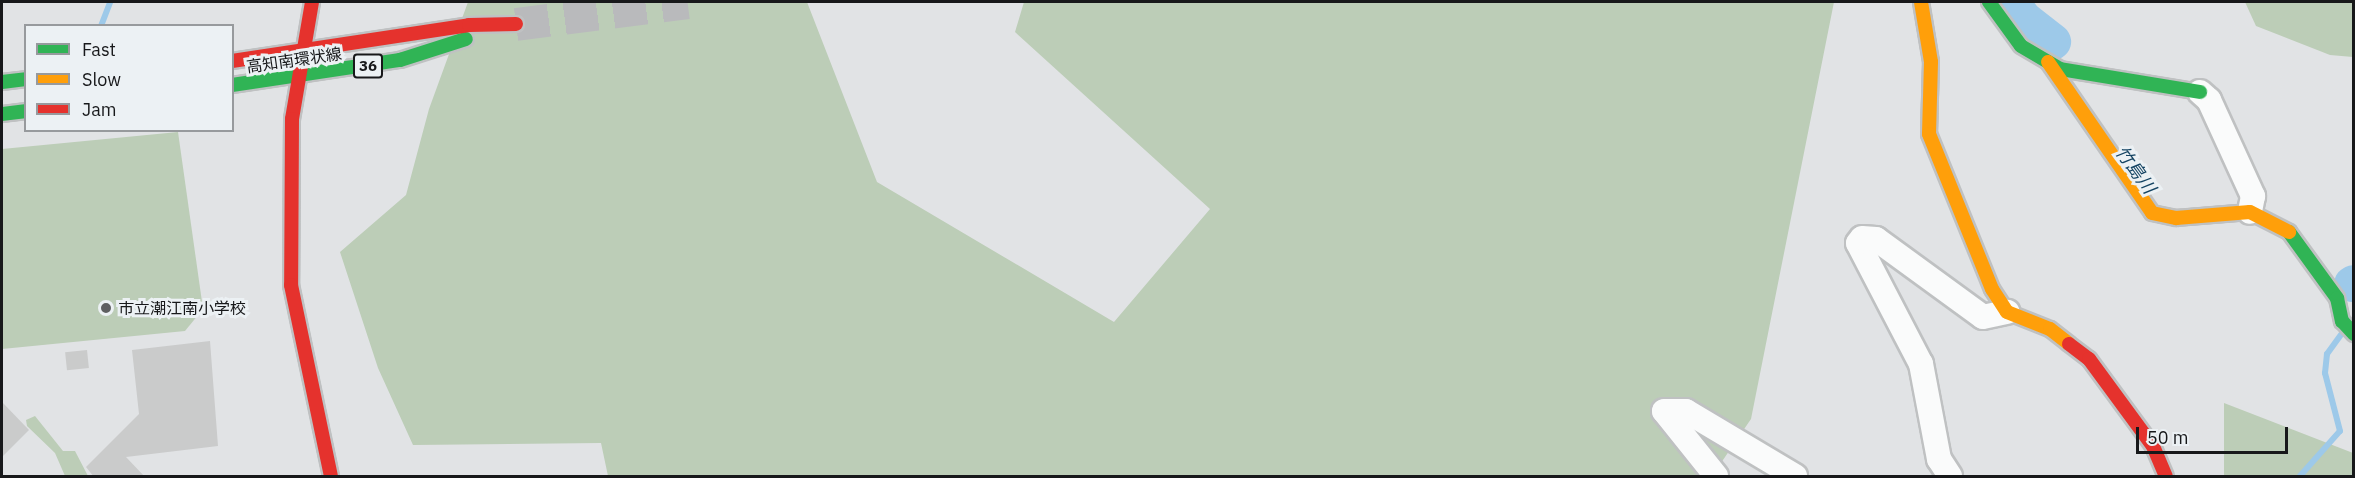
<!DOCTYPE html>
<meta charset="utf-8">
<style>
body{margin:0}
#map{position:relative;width:2355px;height:478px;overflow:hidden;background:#e1e3e5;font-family:"IBM Plex Sans","Noto Sans JP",sans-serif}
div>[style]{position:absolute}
.green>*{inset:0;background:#bccdb7}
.stream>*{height:6px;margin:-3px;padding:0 3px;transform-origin:3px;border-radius:3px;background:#9dc9e9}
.river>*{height:36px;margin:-18px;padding:0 18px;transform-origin:18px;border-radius:18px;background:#9dc9e9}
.building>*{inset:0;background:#cacbcb;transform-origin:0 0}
.primary-tunnel>*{height:33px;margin-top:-16.5px;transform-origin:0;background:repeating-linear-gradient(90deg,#b9babc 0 33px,transparent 0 49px)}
.roads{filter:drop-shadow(2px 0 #bfc1c2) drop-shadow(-2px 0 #bfc1c2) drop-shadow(0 2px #bfc1c2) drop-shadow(0 -2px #bfc1c2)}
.street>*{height:24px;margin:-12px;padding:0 12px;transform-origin:12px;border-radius:12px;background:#fafbfb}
.fast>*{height:14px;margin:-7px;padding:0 7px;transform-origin:7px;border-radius:7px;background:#30b455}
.slow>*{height:14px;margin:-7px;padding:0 7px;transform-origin:7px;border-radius:7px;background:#ff9f0a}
.jam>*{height:14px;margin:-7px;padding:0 7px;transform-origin:7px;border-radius:7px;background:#e5322d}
.dots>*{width:16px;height:16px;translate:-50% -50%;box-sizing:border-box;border:3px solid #ecf1f4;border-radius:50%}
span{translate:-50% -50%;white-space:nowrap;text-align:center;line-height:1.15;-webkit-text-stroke:6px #ecf1f4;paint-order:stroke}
.shield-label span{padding:2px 4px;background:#ecf1f4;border:2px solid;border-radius:4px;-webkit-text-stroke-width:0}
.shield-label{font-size:15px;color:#17181a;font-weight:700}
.street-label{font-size:16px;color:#17181a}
.poi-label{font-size:16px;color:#17181a}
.left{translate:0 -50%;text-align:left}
.water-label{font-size:18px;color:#154463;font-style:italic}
.frame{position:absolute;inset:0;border:3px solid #17181a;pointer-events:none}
.legend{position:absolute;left:24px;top:24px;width:210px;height:108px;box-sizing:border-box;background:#ecf1f4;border:2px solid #979a9d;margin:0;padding:8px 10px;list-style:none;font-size:18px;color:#17181a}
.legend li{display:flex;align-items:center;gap:12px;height:30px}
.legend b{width:30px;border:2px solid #979a9d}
.scale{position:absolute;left:2136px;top:427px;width:152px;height:27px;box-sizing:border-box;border:3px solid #17181a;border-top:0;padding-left:8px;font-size:18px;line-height:21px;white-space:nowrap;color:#17181a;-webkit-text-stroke:4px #ecf1f4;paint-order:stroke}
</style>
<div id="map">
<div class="green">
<i style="clip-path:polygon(468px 2px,807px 2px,877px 182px,1114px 322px,1210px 209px,1015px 32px,1024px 2px,1834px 2px,1751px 419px,1712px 476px,608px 476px,601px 443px,413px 445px,378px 368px,340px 252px,406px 195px,429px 109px)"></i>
<i style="clip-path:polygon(2245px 2px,2353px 2px,2353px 57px,2330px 55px,2256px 26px)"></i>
<i style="clip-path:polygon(178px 132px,203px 309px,185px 331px,2px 349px,2px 149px)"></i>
<i style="clip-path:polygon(2224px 403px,2353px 453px,2353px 476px,2224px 476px)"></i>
<i style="clip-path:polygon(35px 416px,63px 451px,75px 451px,88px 476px,65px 476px,55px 453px,27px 426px,26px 420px)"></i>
</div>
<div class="stream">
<i style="left:101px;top:26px;width:26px;rotate:-69deg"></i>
<i style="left:2300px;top:476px;width:60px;rotate:-48.4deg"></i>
<i style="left:2340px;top:431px;width:60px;rotate:-104.5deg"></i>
<i style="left:2325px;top:373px;width:19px;rotate:-84deg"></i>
<i style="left:2327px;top:354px;width:24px;rotate:-54deg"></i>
</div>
<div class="river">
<i style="left:2012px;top:2px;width:21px;rotate:55deg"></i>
<i style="left:2024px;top:19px;width:37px;rotate:38deg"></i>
<i style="left:2352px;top:284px;width:2px;rotate:-27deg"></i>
</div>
<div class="building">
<i style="clip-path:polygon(210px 341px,218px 446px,126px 457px,145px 477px,94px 477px,86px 467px,139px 414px,132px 350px)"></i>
<i style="left:87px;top:350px;width:18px;height:22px;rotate:84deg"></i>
<i style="clip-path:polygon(2px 402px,29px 430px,2px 457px)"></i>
</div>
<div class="primary-tunnel">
<i style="left:516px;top:24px;width:173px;rotate:-7.3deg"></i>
</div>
<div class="roads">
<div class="street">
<i style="left:2200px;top:92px;width:12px;rotate:42deg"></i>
<i style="left:2209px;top:100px;width:106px;rotate:65.4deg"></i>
<i style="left:2253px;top:196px;width:16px;rotate:101deg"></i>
<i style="left:1716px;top:476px;width:83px;rotate:-128.7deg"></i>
<i style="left:1664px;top:411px;width:22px"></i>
<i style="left:1686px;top:411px;width:127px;rotate:30.8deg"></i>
<i style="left:1950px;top:476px;width:20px;rotate:-123deg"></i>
<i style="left:1939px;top:459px;width:97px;rotate:-100.7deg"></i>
<i style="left:1921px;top:364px;width:136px;rotate:-117.5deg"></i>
<i style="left:1858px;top:243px;width:6px;rotate:-51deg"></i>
<i style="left:1862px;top:238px;width:14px;rotate:4deg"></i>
<i style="left:1876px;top:239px;width:132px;rotate:36.1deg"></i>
<i style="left:1983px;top:317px;width:25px;rotate:-12deg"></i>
</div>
<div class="fast">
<i style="left:1989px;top:2px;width:54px;rotate:54deg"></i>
<i style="left:2021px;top:46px;width:45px;rotate:30.5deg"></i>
<i style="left:2060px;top:69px;width:142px;rotate:9.3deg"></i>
<i style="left:2px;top:82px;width:24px;rotate:-7deg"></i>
<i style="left:232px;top:85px;width:170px;rotate:-8.5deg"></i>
<i style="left:400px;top:60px;width:69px;rotate:-17.7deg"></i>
<i style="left:2px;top:114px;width:24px;rotate:-7deg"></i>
<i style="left:2289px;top:232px;width:82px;rotate:54deg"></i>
<i style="left:2337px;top:298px;width:24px;rotate:78deg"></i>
<i style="left:2342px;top:321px;width:18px;rotate:47deg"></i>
</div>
<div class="slow">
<i style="left:1921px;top:2px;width:61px;rotate:80.5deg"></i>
<i style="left:1931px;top:62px;width:72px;rotate:91.6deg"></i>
<i style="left:1929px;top:134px;width:167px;rotate:67.9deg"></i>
<i style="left:1992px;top:289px;width:27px;rotate:57deg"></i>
<i style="left:2007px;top:312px;width:46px;rotate:21.6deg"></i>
<i style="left:2050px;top:329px;width:24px;rotate:38deg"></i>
<i style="left:2048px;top:62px;width:183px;rotate:55.4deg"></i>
<i style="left:2152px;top:213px;width:25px;rotate:12deg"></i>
<i style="left:2176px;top:218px;width:74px;rotate:-4.6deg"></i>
<i style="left:2250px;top:212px;width:44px;rotate:27.1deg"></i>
</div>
<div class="jam">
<i style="left:312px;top:2px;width:119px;rotate:99.7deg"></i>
<i style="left:292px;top:119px;width:166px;rotate:90.3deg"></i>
<i style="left:291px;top:285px;width:195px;rotate:78.2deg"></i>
<i style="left:232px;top:61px;width:240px;rotate:-8.6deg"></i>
<i style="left:469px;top:25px;width:47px;rotate:-1.2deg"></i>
<i style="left:2069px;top:344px;width:25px;rotate:37deg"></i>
<i style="left:2089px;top:359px;width:108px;rotate:53.7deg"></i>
<i style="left:2153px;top:446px;width:33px;rotate:67deg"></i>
</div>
</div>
<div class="dots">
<i style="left:106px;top:308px;background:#5e5f61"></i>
</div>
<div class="shield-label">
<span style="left:368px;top:66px">36</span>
</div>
<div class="street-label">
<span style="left:294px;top:60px;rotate:-8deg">高知南環状線</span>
</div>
<div class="poi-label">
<span class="left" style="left:118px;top:308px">市立潮江南小学校</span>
</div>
<div class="water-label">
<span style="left:2135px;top:170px;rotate:54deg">竹島川</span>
</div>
<div class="frame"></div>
<ul class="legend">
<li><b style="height:8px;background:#30b455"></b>Fast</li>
<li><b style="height:8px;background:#ff9f0a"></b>Slow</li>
<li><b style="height:8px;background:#e5322d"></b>Jam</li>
</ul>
<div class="scale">50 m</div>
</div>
